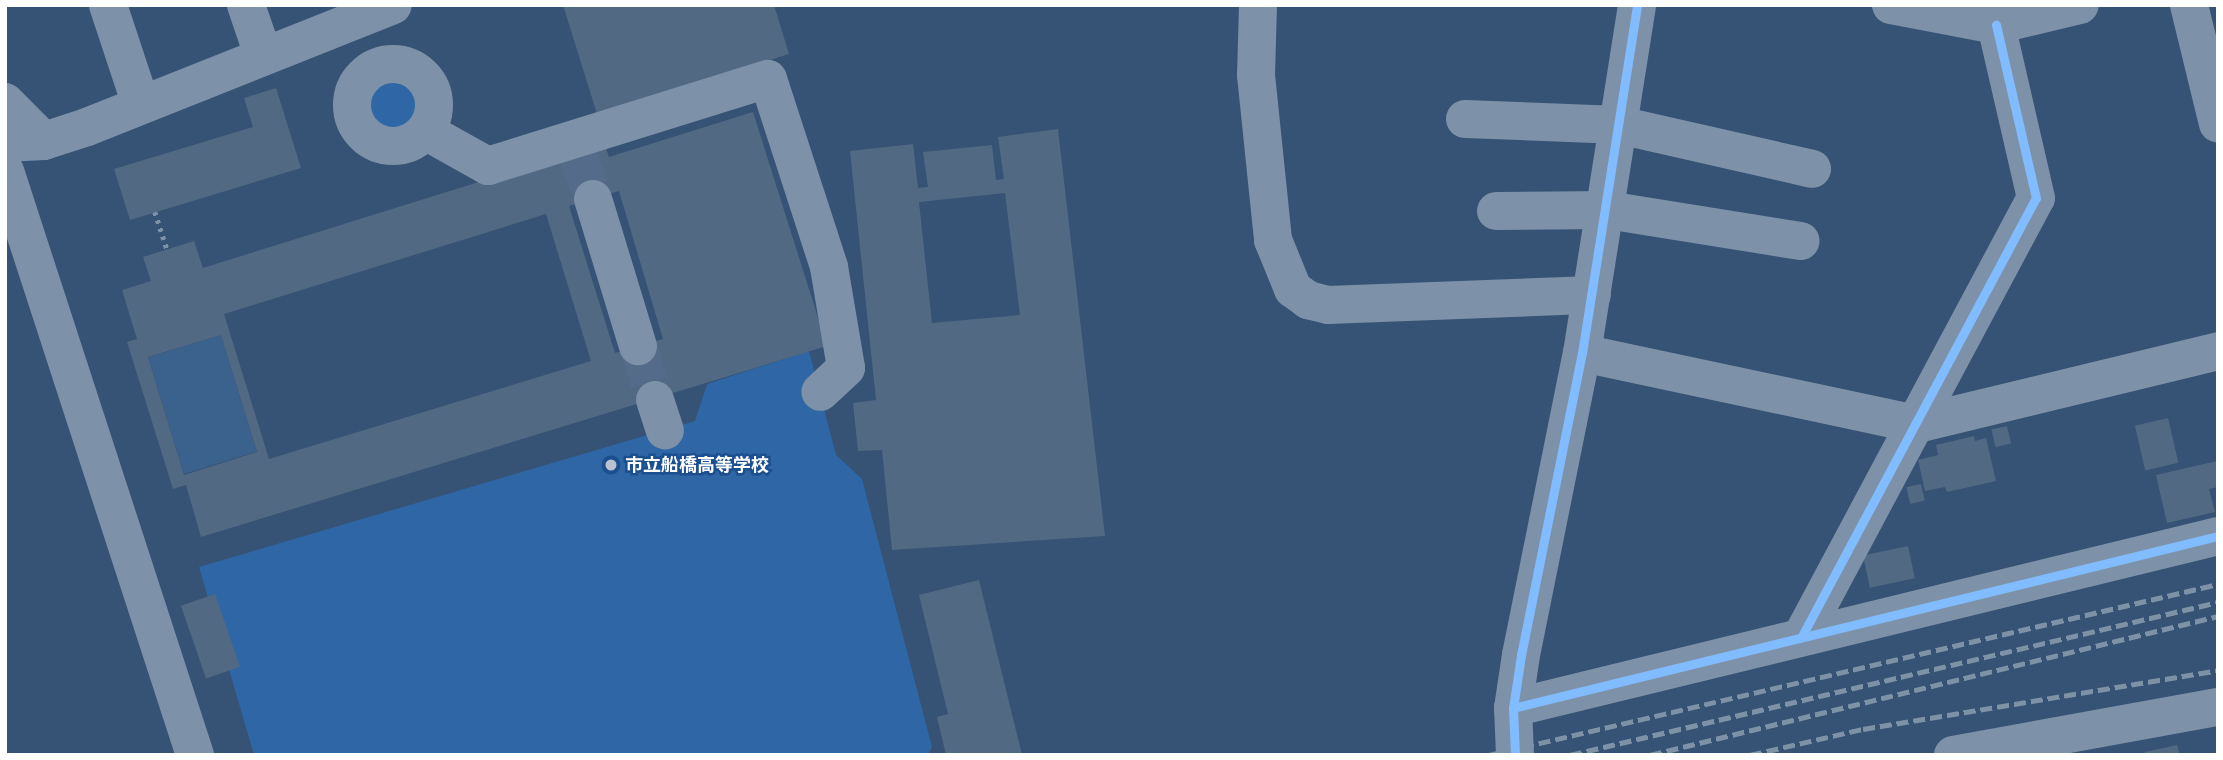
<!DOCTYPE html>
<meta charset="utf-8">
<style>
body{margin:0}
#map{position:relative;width:2223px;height:760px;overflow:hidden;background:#365274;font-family:"Public Sans","Noto Sans JP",sans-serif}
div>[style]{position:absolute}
.green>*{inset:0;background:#2f66a5}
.round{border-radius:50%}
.water>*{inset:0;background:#3b618d;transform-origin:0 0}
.building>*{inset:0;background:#526984;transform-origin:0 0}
.minor-tunnel>*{height:38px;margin-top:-19px;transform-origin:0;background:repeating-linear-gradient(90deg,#546c89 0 38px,transparent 0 57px)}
.path>*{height:4.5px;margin-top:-2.25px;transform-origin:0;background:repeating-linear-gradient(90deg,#7d92a8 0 3.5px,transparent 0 8.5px)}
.minor>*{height:38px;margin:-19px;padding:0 19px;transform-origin:19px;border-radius:19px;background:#7d92a8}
.minor>.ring{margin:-19px;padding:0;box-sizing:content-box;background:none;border:38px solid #7d92a8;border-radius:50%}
.rail>*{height:5px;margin-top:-2.5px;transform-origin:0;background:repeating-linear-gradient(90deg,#7e92a7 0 12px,transparent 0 17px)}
.cycleway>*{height:9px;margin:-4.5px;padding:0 4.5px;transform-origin:4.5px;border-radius:4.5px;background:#80bcff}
.dots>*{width:19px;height:19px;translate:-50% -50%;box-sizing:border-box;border:4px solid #1b4f8f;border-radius:50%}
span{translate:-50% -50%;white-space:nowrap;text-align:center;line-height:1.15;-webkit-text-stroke:5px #1b4f8f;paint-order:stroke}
.poi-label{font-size:18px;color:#fff;font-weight:700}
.left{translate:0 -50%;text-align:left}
.frame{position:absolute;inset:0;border:7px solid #fff;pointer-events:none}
</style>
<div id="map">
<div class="green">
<i class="round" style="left:363px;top:74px;width:62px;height:62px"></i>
<i style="clip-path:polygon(809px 351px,836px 455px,862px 479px,932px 747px,928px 755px,254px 755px,199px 567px,695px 421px,707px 384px)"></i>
</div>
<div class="water">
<i style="left:221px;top:335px;width:122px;height:76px;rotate:73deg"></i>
</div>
<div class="building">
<i style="clip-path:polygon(563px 5px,774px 5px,789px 54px,597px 114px)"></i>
<i style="clip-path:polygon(276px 88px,301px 168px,130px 220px,114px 169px,253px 127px,244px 98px)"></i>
<i style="clip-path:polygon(evenodd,753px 112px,827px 346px,201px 537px,186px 485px,173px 489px,127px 342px,137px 339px,122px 290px,151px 281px,143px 257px,194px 241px,203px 268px,604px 143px,609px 157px,753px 112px,619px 191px,663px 339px,615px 353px,569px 206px,619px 191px,753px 112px,546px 214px,591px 361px,269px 459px,224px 314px,546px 214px,753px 112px,221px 335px,257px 452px,184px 475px,148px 357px,221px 335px)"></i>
<i style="clip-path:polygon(evenodd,1058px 129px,1105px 536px,892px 550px,882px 450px,858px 451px,853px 403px,876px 400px,850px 151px,913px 144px,918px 188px,928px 187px,923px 152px,992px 145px,996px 180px,1004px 179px,998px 137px,1058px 129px,1005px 193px,1020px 315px,932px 323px,919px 202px,1005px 193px)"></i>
<i style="left:2168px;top:418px;width:46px;height:34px;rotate:77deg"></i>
<i style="left:2007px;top:426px;width:18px;height:16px;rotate:77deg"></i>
<i style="clip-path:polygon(1974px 436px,1975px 441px,1986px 438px,1996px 481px,1947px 492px,1945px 487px,1925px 491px,1918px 460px,1938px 455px,1936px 445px)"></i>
<i style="clip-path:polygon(2217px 461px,2218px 487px,2209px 489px,2215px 512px,2167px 523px,2156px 475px)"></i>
<i style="left:1921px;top:484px;width:17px;height:15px;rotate:77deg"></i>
<i style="left:1908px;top:546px;width:33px;height:46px;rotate:78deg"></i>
<i style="clip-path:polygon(979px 580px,1022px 755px,946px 755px,937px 717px,948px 714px,919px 595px)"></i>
<i style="left:215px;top:594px;width:77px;height:36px;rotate:71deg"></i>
<i style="clip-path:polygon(2177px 745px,2180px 755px,2145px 755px,2145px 752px)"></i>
</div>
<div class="minor-tunnel">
<i style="left:577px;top:151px;width:51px;rotate:71.6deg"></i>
<i style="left:638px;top:346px;width:57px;rotate:72.5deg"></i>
</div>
<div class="path">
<i style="left:155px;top:212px;width:40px;rotate:72deg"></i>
</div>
<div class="minor">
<i style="left:108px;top:5px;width:105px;rotate:71.7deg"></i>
<i style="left:246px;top:5px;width:53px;rotate:71.2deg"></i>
<i style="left:1258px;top:5px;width:70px;rotate:91.6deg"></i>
<i style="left:1256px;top:75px;width:166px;rotate:84.1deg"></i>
<i style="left:1273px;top:240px;width:53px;rotate:67.8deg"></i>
<i style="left:1293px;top:289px;width:19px;rotate:36deg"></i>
<i style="left:1308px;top:300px;width:21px;rotate:14deg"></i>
<i style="left:1328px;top:305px;width:264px;rotate:-2.2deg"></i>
<i style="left:1891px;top:5px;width:107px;rotate:10.8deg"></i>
<i style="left:1996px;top:25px;width:86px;rotate:-13.4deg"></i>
<i style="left:2189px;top:5px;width:122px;rotate:76.3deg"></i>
<i class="ring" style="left:352px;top:64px;width:44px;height:44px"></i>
<i style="left:5px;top:102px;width:55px;rotate:45deg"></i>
<i style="left:1465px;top:119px;width:154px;rotate:2.2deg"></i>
<i style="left:1619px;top:125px;width:198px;rotate:12.8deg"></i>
<i style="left:427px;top:132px;width:70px;rotate:29.1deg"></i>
<i style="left:488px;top:166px;width:293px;rotate:-17.3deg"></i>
<i style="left:768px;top:79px;width:198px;rotate:72deg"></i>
<i style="left:829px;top:267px;width:102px;rotate:80.4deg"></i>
<i style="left:846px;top:368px;width:35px;rotate:137deg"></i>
<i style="left:5px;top:143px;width:39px;rotate:-3deg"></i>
<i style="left:44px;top:141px;width:45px;rotate:-18deg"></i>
<i style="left:87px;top:127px;width:329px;rotate:-21.7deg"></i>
<i style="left:5px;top:171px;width:614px;rotate:71.98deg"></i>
<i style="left:593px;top:199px;width:154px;rotate:73deg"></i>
<i style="left:1496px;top:211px;width:111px;rotate:-0.5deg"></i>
<i style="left:1607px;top:210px;width:196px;rotate:9.1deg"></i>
<i style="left:1582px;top:353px;width:342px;rotate:12deg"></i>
<i style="left:1917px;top:424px;width:310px;rotate:-13.6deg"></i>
<i style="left:655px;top:400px;width:32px;rotate:72deg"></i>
<i style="left:1803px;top:634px;width:494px;rotate:-61.9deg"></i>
<i style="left:2036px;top:198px;width:178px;rotate:-103deg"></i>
<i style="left:1513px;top:708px;width:726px;rotate:-13.71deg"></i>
<i style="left:1515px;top:755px;width:47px;rotate:-92.4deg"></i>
<i style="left:1513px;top:708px;width:54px;rotate:-81.4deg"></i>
<i style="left:1521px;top:655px;width:308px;rotate:-78.6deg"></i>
<i style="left:1582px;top:353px;width:352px;rotate:-81deg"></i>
<i style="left:1953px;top:755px;width:269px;rotate:-10.3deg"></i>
</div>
<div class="rail">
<i style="left:1489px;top:755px;width:749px;rotate:-13.2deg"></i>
<i style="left:1570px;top:755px;width:666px;rotate:-13.28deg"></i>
<i style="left:1650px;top:755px;width:585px;rotate:-13.75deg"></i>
<i style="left:1750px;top:755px;width:116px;rotate:-13deg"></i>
<i style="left:1863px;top:729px;width:360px;rotate:-9.4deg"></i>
</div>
<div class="cycleway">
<i style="left:1803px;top:634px;width:494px;rotate:-61.9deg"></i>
<i style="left:2036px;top:198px;width:178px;rotate:-103deg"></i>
<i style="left:1513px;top:708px;width:726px;rotate:-13.71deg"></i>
<i style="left:1515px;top:755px;width:47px;rotate:-92.4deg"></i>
<i style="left:1513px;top:708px;width:54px;rotate:-81.4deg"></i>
<i style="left:1521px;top:655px;width:308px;rotate:-78.6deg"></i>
<i style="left:1582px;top:353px;width:352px;rotate:-81deg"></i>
</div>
<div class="dots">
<i style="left:611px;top:465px;background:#b9c2ce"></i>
</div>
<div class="poi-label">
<span class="left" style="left:625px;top:465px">市立船橋高等学校</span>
</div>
<div class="frame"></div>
</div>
